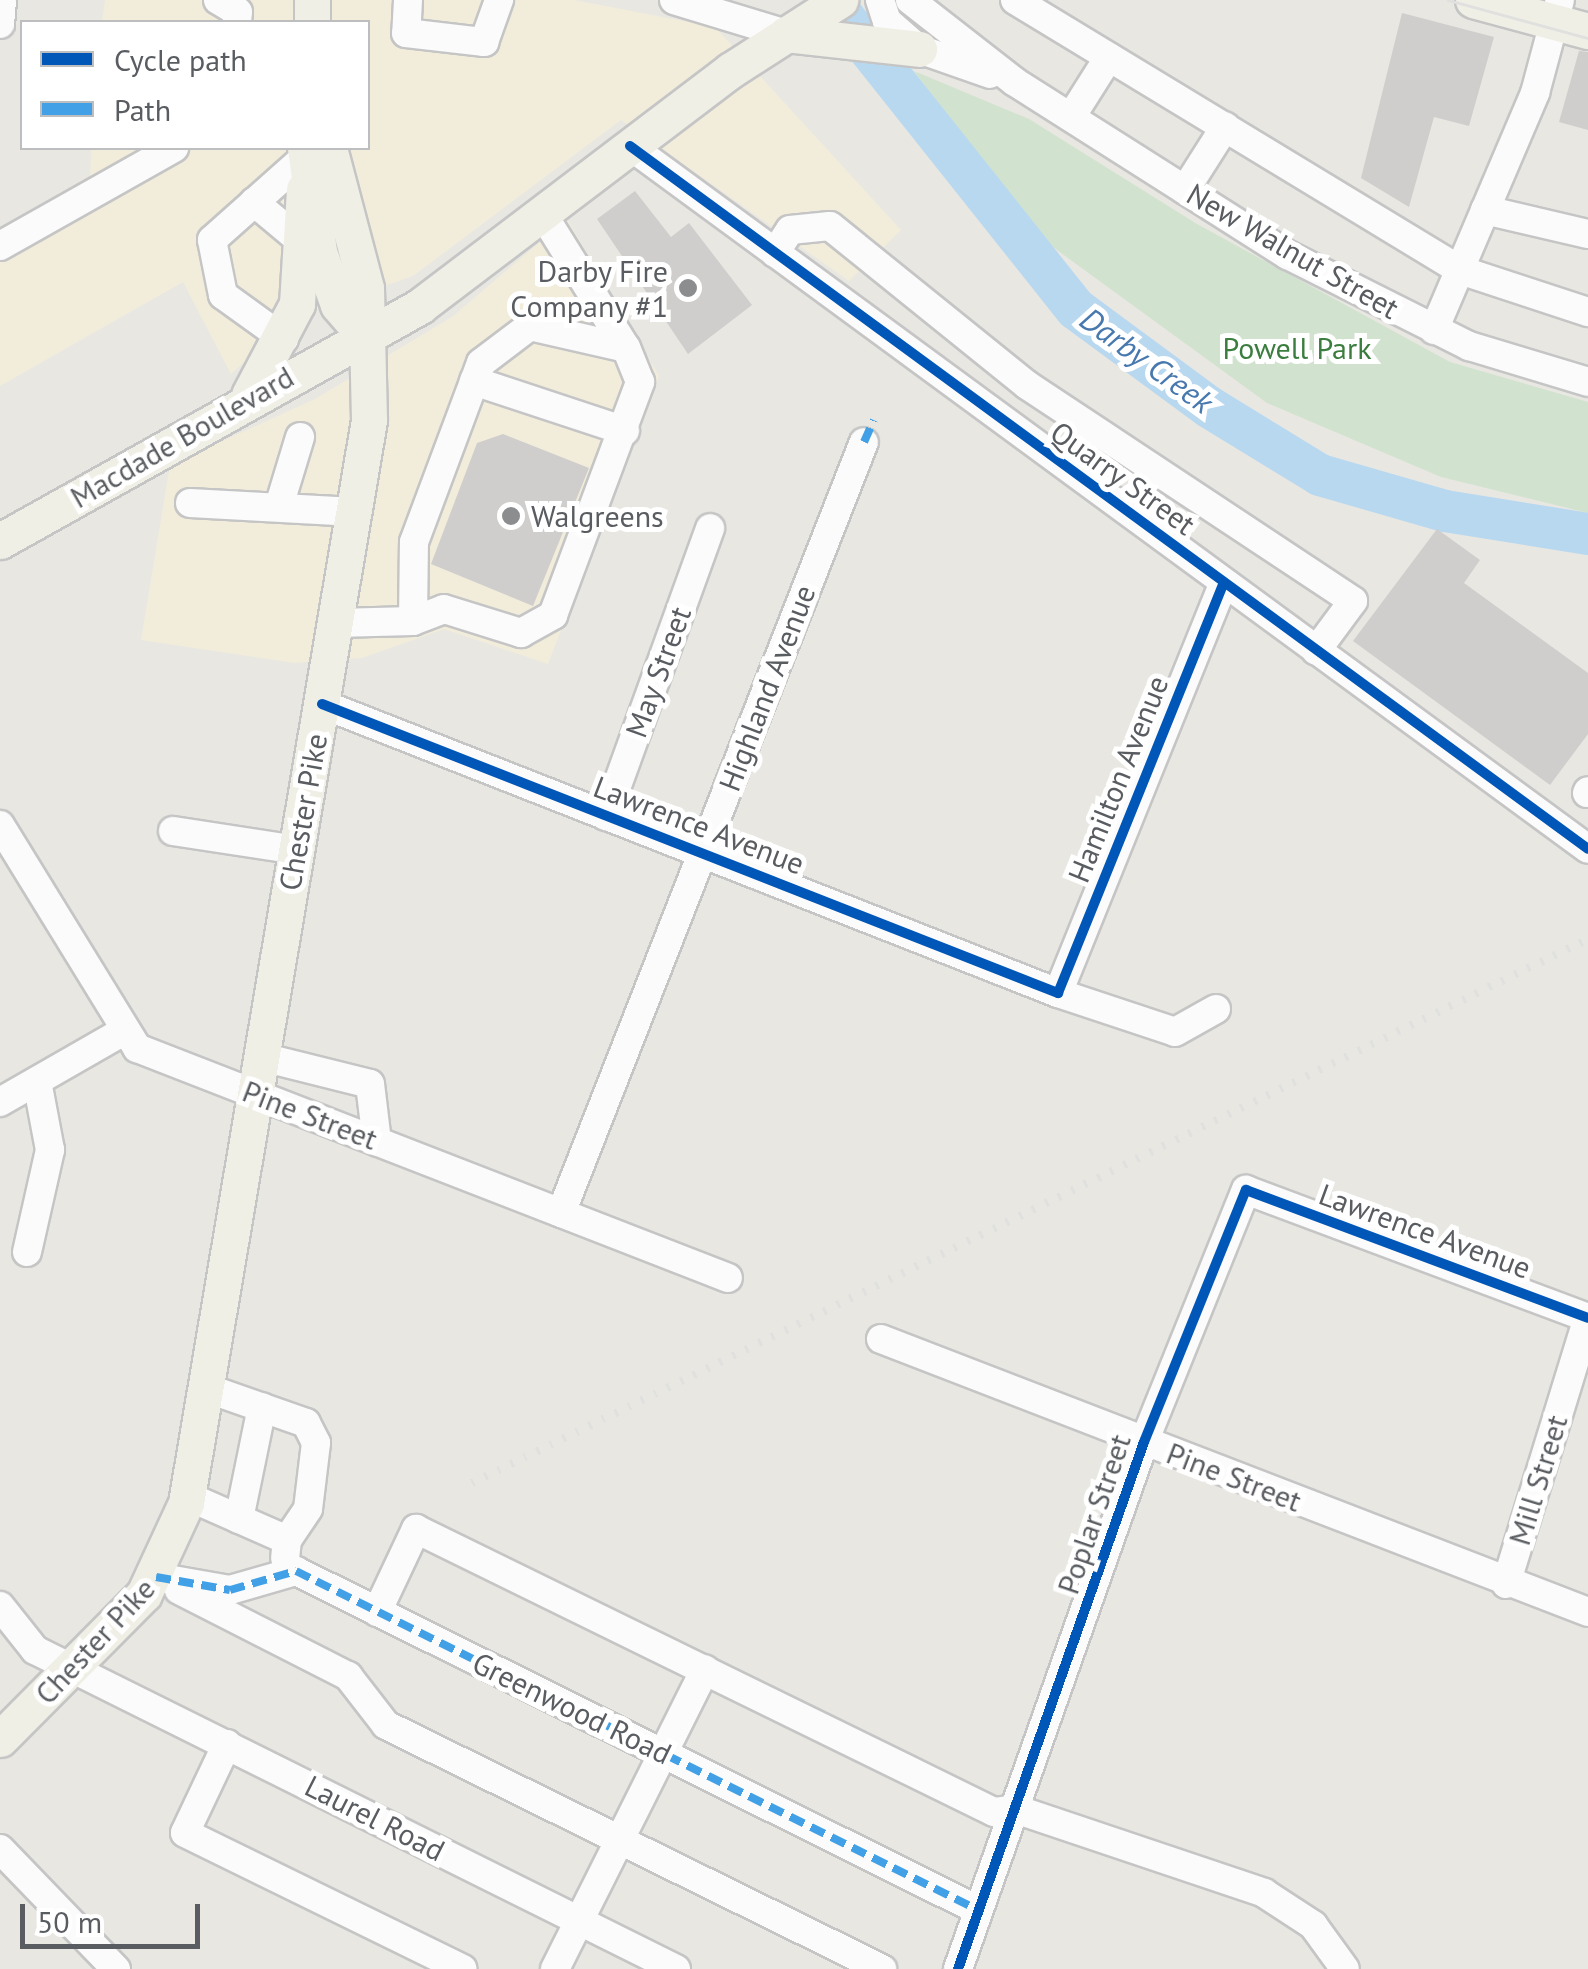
<!DOCTYPE html>
<style>
body{margin:0}
#map{position:relative;width:1588px;height:1969px;overflow:hidden;background:#e8e7e2;font-family:"PT Sans",sans-serif}
div>[style]{position:absolute}
.commercial>*{inset:0;background:#f2eddb}
.green>*{inset:0;background:#d1e3cf}
.river>*{height:42px;margin:-21px;padding:0 21px;transform-origin:21px;border-radius:21px;background:#b8d8f0}
.building>*{inset:0;background:#cfcecc}
.roads{filter:drop-shadow(2px 0 #c5c5c5) drop-shadow(-2px 0 #c5c5c5) drop-shadow(0 2px #c5c5c5) drop-shadow(0 -2px #c5c5c5)}
.minor>*{height:28px;margin:-14px;padding:0 14px;transform-origin:14px;border-radius:14px;background:#fcfbfb}
.major>*{height:35px;margin:-17.5px;padding:0 17.5px;transform-origin:17.5px;border-radius:17.5px;background:#f0efe6}
.tram>*{height:2.5px;margin:-1.25px;padding:0 1.25px;transform-origin:1.25px;border-radius:1.25px;background:#e0e0df}
.rail>*{height:8px;margin-top:-4px;transform-origin:0;background:repeating-linear-gradient(90deg,#e0e0df 0 2.5px,transparent 0 14.5px)}
.quiet>*{height:8px;margin-top:-4px;transform-origin:0;background:repeating-linear-gradient(90deg,#42a1e6 0 15px,transparent 0 23px)}
.cycleway>*{height:10px;margin:-5px;padding:0 5px;transform-origin:5px;border-radius:5px;background:#0057b8}
.dots>*{width:28px;height:28px;translate:-50% -50%;box-sizing:border-box;border:5px solid #fff;border-radius:50%}
span{translate:-50% -50%;white-space:nowrap;text-align:center;line-height:1.15;-webkit-text-stroke:10px #fff;paint-order:stroke}
.street-label{font-size:30px;color:#595c60}
.poi-label{font-size:30px;color:#595c60}
.right{translate:-100% -50%;text-align:right}
.left{translate:0 -50%;text-align:left}
.park-label{font-size:30px;color:#3b7d3f}
.water-label{font-size:32px;color:#4778ae;font-style:italic}
.legend{position:absolute;left:20px;top:20px;width:350px;height:130px;box-sizing:border-box;background:#fff;border:2px solid #bdbebf;margin:0;padding:12px 18px;list-style:none;font-size:30px;color:#595c60}
.legend li{display:flex;align-items:center;gap:20px;height:50px}
.legend b{width:50px;border:2px solid #bdbebf}
.scale{position:absolute;left:20px;top:1904px;width:180px;height:45px;box-sizing:border-box;border:5px solid #595c60;border-top:0;padding-left:12px;font-size:30px;line-height:35px;white-space:nowrap;color:#595c60;-webkit-text-stroke:8px #fff;paint-order:stroke}
</style>
<div id="map">
<div class="commercial">
<i style="clip-path:polygon(105px 0,574px 0,715px 27px,901px 230px,849px 281px,621px 120px,413px 276px,294px 317px,231px 374px,183px 282px,0 386px,0 241px,90px 192px,91px 148px,368px 148px,368px 22px,102px 22px)"></i>
<i style="clip-path:polygon(567px 219px,659px 376px,548px 664px,444px 629px,362px 658px,295px 663px,141px 640px,170px 465px,315px 399px,452px 317px)"></i>
</div>
<div class="green">
<i style="clip-path:polygon(914px 71px,1029px 119px,1197px 224px,1450px 362px,1588px 402px,1588px 513px,1441px 477px,1267px 403px,1035px 234px)"></i>
</div>
<div class="river">
<i style="left:830px;top:0;width:395px;rotate:51.5deg"></i>
<i style="left:1076px;top:309px;width:165px;rotate:36.4deg"></i>
<i style="left:1209px;top:407px;width:130px;rotate:31.5deg"></i>
<i style="left:1320px;top:475px;width:130px;rotate:16.1deg"></i>
<i style="left:1445px;top:511px;width:145px;rotate:9.1deg"></i>
</div>
<div class="building">
<i style="clip-path:polygon(1402px 13px,1494px 37px,1469px 126px,1434px 117px,1409px 207px,1361px 178px)"></i>
<i style="clip-path:polygon(1579px 51px,1588px 52px,1588px 130px,1559px 122px)"></i>
<i style="clip-path:polygon(635px 191px,671px 237px,689px 223px,752px 305px,688px 354px,597px 219px)"></i>
<i style="clip-path:polygon(503px 434px,589px 468px,533px 606px,431px 564px,477px 443px)"></i>
<i style="clip-path:polygon(1437px 529px,1480px 560px,1464px 583px,1588px 673px,1588px 734px,1550px 785px,1353px 641px)"></i>
</div>
<div class="roads">
<div class="minor">
<i style="left:218px;top:0;width:23px;rotate:31deg"></i>
<i style="left:238px;top:12px;width:10px;rotate:96deg"></i>
<i style="left:408px;top:0;width:33px;rotate:93deg"></i>
<i style="left:406px;top:33px;width:79px;rotate:6.6deg"></i>
<i style="left:484px;top:42px;width:45px;rotate:-70.3deg"></i>
<i style="left:674px;top:0;width:117px;rotate:16.9deg"></i>
<i style="left:880px;top:0;width:22px;rotate:72deg"></i>
<i style="left:887px;top:21px;width:43px;rotate:41.2deg"></i>
<i style="left:919px;top:49px;width:75px;rotate:19.4deg"></i>
<i style="left:910px;top:0;width:133px;rotate:38deg"></i>
<i style="left:1015px;top:82px;width:323px;rotate:32.4deg"></i>
<i style="left:1288px;top:255px;width:203px;rotate:26.7deg"></i>
<i style="left:1469px;top:346px;width:124px;rotate:16.8deg"></i>
<i style="left:1015px;top:0;width:521px;rotate:31.25deg"></i>
<i style="left:1460px;top:270px;width:135px;rotate:18.2deg"></i>
<i style="left:0;top:24px;width:24px;rotate:-85deg"></i>
<i style="left:1071px;top:117px;width:71px;rotate:-57.7deg"></i>
<i style="left:630px;top:146px;width:1188px;rotate:36.27deg"></i>
<i style="left:1185px;top:190px;width:75px;rotate:-57.6deg"></i>
<i style="left:254px;top:202px;width:62px;rotate:39.8deg"></i>
<i style="left:1485px;top:210px;width:106px;rotate:13.1deg"></i>
<i style="left:0;top:246px;width:200px;rotate:-29.4deg"></i>
<i style="left:775px;top:253px;width:27px;rotate:-57deg"></i>
<i style="left:790px;top:230px;width:40px;rotate:-5.7deg"></i>
<i style="left:830px;top:226px;width:253px;rotate:38.9deg"></i>
<i style="left:1027px;top:385px;width:391px;rotate:33.5deg"></i>
<i style="left:1353px;top:601px;width:62px;rotate:126.5deg"></i>
<i style="left:1434px;top:330px;width:258px;rotate:-66.9deg"></i>
<i style="left:1535px;top:93px;width:96px;rotate:-75deg"></i>
<i style="left:284px;top:339px;width:75px;rotate:-144.2deg"></i>
<i style="left:223px;top:295px;width:56px;rotate:-101.3deg"></i>
<i style="left:212px;top:240px;width:123px;rotate:-41.7deg"></i>
<i style="left:474px;top:381px;width:159px;rotate:18.3deg"></i>
<i style="left:190px;top:503px;width:165px;rotate:3.1deg"></i>
<i style="left:280px;top:503px;width:69px;rotate:-73.1deg"></i>
<i style="left:413px;top:621px;width:33px;rotate:-21deg"></i>
<i style="left:444px;top:609px;width:81px;rotate:17.3deg"></i>
<i style="left:521px;top:633px;width:37px;rotate:-29deg"></i>
<i style="left:553px;top:615px;width:249px;rotate:-69.5deg"></i>
<i style="left:640px;top:382px;width:37px;rotate:-112deg"></i>
<i style="left:336px;top:623px;width:77px;rotate:-1.5deg"></i>
<i style="left:413px;top:621px;width:79px;rotate:-89.3deg"></i>
<i style="left:414px;top:542px;width:191px;rotate:-69.5deg"></i>
<i style="left:481px;top:363px;width:61px;rotate:-37.1deg"></i>
<i style="left:530px;top:326px;width:98px;rotate:12.9deg"></i>
<i style="left:626px;top:348px;width:159px;rotate:-121.9deg"></i>
<i style="left:322px;top:704px;width:791px;rotate:21.44deg"></i>
<i style="left:1058px;top:993px;width:123px;rotate:18.4deg"></i>
<i style="left:1175px;top:1032px;width:47px;rotate:-29.3deg"></i>
<i style="left:1587px;top:793px;width:2px;rotate:-63deg"></i>
<i style="left:606px;top:816px;width:306px;rotate:-70.1deg"></i>
<i style="left:0;top:825px;width:262px;rotate:58.4deg"></i>
<i style="left:137px;top:1048px;width:634px;rotate:21.26deg"></i>
<i style="left:173px;top:831px;width:125px;rotate:8.7deg"></i>
<i style="left:1058px;top:993px;width:442px;rotate:-68deg"></i>
<i style="left:262px;top:1057px;width:111px;rotate:14deg"></i>
<i style="left:370px;top:1084px;width:58px;rotate:83.1deg"></i>
<i style="left:0;top:1102px;width:143px;rotate:-29.8deg"></i>
<i style="left:561px;top:1213px;width:828px;rotate:-68.55deg"></i>
<i style="left:27px;top:1252px;width:105px;rotate:-77.3deg"></i>
<i style="left:50px;top:1150px;width:70px;rotate:-100.7deg"></i>
<i style="left:881px;top:1339px;width:758px;rotate:21.11deg"></i>
<i style="left:206px;top:1388px;width:106px;rotate:19.3deg"></i>
<i style="left:306px;top:1423px;width:22px;rotate:63deg"></i>
<i style="left:316px;top:1443px;width:66px;rotate:96.9deg"></i>
<i style="left:308px;top:1509px;width:37px;rotate:124deg"></i>
<i style="left:187px;top:1496px;width:109px;rotate:23.7deg"></i>
<i style="left:287px;top:1540px;width:18px;rotate:96deg"></i>
<i style="left:239px;top:1519px;width:114px;rotate:-78.4deg"></i>
<i style="left:156px;top:1577px;width:75px;rotate:10deg"></i>
<i style="left:230px;top:1590px;width:69px;rotate:-16.1deg"></i>
<i style="left:296px;top:1571px;width:762px;rotate:26.43deg"></i>
<i style="left:1506px;top:1584px;width:278px;rotate:-72.9deg"></i>
<i style="left:179px;top:1590px;width:190px;rotate:27deg"></i>
<i style="left:348px;top:1676px;width:62px;rotate:52.2deg"></i>
<i style="left:386px;top:1725px;width:553px;rotate:26.19deg"></i>
<i style="left:0;top:1606px;width:56px;rotate:51.5deg"></i>
<i style="left:35px;top:1650px;width:716px;rotate:26.46deg"></i>
<i style="left:377px;top:1612px;width:92px;rotate:-64.8deg"></i>
<i style="left:416px;top:1529px;width:644px;rotate:26.09deg"></i>
<i style="left:994px;top:1812px;width:21px;rotate:-8deg"></i>
<i style="left:1015px;top:1809px;width:263px;rotate:18.6deg"></i>
<i style="left:1264px;top:1893px;width:59px;rotate:33.1deg"></i>
<i style="left:1313px;top:1925px;width:54px;rotate:54deg"></i>
<i style="left:227px;top:1744px;width:98px;rotate:115.3deg"></i>
<i style="left:185px;top:1833px;width:309px;rotate:26.1deg"></i>
<i style="left:0;top:1849px;width:167px;rotate:46deg"></i>
<i style="left:555px;top:1969px;width:335px;rotate:-63.4deg"></i>
<i style="left:958px;top:1969px;width:559px;rotate:-70.56deg"></i>
<i style="left:1144px;top:1442px;width:272px;rotate:-68deg"></i>
<i style="left:1246px;top:1190px;width:365px;rotate:20.5deg"></i>
</div>
<div class="major">
<i style="left:312px;top:0;width:22px;rotate:90deg"></i>
<i style="left:1473px;top:0;width:119px;rotate:15.1deg"></i>
<i style="left:786px;top:34px;width:134px;rotate:6.4deg"></i>
<i style="left:305px;top:148px;width:105px;rotate:82.3deg"></i>
<i style="left:319px;top:252px;width:56px;rotate:70.3deg"></i>
<i style="left:338px;top:305px;width:40px;rotate:49deg"></i>
<i style="left:249px;top:395px;width:103px;rotate:-62.2deg"></i>
<i style="left:297px;top:304px;width:115px;rotate:-86.5deg"></i>
<i style="left:0;top:541px;width:481px;rotate:-29.2deg"></i>
<i style="left:420px;top:306px;width:390px;rotate:-37.2deg"></i>
<i style="left:731px;top:70px;width:130px;rotate:-32.7deg"></i>
<i style="left:0;top:1739px;width:204px;rotate:-45.2deg"></i>
<i style="left:144px;top:1594px;width:100px;rotate:-65.2deg"></i>
<i style="left:186px;top:1503px;width:1098px;rotate:-80.41deg"></i>
<i style="left:369px;top:420px;width:132px;rotate:-91.3deg"></i>
<i style="left:366px;top:288px;width:145px;rotate:-104.8deg"></i>
</div>
</div>
<div class="tram">
<i style="left:1448px;top:0;width:145px;rotate:15.2deg"></i>
</div>
<div class="rail">
<i style="left:472px;top:1483px;width:1242px;rotate:-25.99deg"></i>
</div>
<div class="quiet">
<i style="left:864px;top:442px;width:24px;rotate:-66deg"></i>
<i style="left:156px;top:1577px;width:75px;rotate:10deg"></i>
<i style="left:230px;top:1590px;width:69px;rotate:-16.1deg"></i>
<i style="left:296px;top:1571px;width:762px;rotate:26.43deg"></i>
</div>
<div class="cycleway">
<i style="left:630px;top:146px;width:1188px;rotate:36.27deg"></i>
<i style="left:322px;top:704px;width:791px;rotate:21.44deg"></i>
<i style="left:1058px;top:993px;width:442px;rotate:-68deg"></i>
<i style="left:958px;top:1969px;width:559px;rotate:-70.56deg"></i>
<i style="left:1144px;top:1442px;width:272px;rotate:-68deg"></i>
<i style="left:1246px;top:1190px;width:365px;rotate:20.5deg"></i>
</div>
<div class="dots">
<i style="left:688px;top:288px;background:#8b8d8e"></i>
<i style="left:511px;top:516px;background:#8b8d8e"></i>
</div>
<div class="street-label">
<span style="left:1293px;top:251px;rotate:30deg">New Walnut Street</span>
<span style="left:182px;top:437px;rotate:-30deg">Macdade Boulevard</span>
<span style="left:1123px;top:478px;rotate:36deg">Quarry Street</span>
<span style="left:658px;top:672px;rotate:-70deg">May Street</span>
<span style="left:767px;top:688px;rotate:-69deg">Highland Avenue</span>
<span style="left:1118px;top:779px;rotate:-68deg">Hamilton Avenue</span>
<span style="left:303px;top:812px;rotate:-80deg">Chester Pike</span>
<span style="left:699px;top:825px;rotate:21deg">Lawrence Avenue</span>
<span style="left:310px;top:1115px;rotate:21deg">Pine Street</span>
<span style="left:1425px;top:1231px;rotate:20deg">Lawrence Avenue</span>
<span style="left:1234px;top:1477px;rotate:21deg">Pine Street</span>
<span style="left:1538px;top:1480px;rotate:-73deg">Mill Street</span>
<span style="left:1094px;top:1514px;rotate:-71deg">Poplar Street</span>
<span style="left:95px;top:1641px;rotate:-47deg">Chester Pike</span>
<span style="left:572px;top:1708px;rotate:26deg">Greenwood Road</span>
<span style="left:375px;top:1818px;rotate:27deg">Laurel Road</span>
</div>
<div class="poi-label">
<span class="right" style="left:668px;top:288px">Darby Fire<br>Company #1</span>
<span class="left" style="left:531px;top:516px">Walgreens</span>
</div>
<div class="park-label">
<span style="left:1297px;top:348px">Powell Park</span>
</div>
<div class="water-label">
<span style="left:1147px;top:360px;rotate:36deg">Darby Creek</span>
</div>
<ul class="legend">
<li><b style="height:12px;background:#0057b8"></b>Cycle path</li>
<li><b style="height:12px;background:#42a1e6"></b>Path</li>
</ul>
<div class="scale">50 m</div>
</div>
